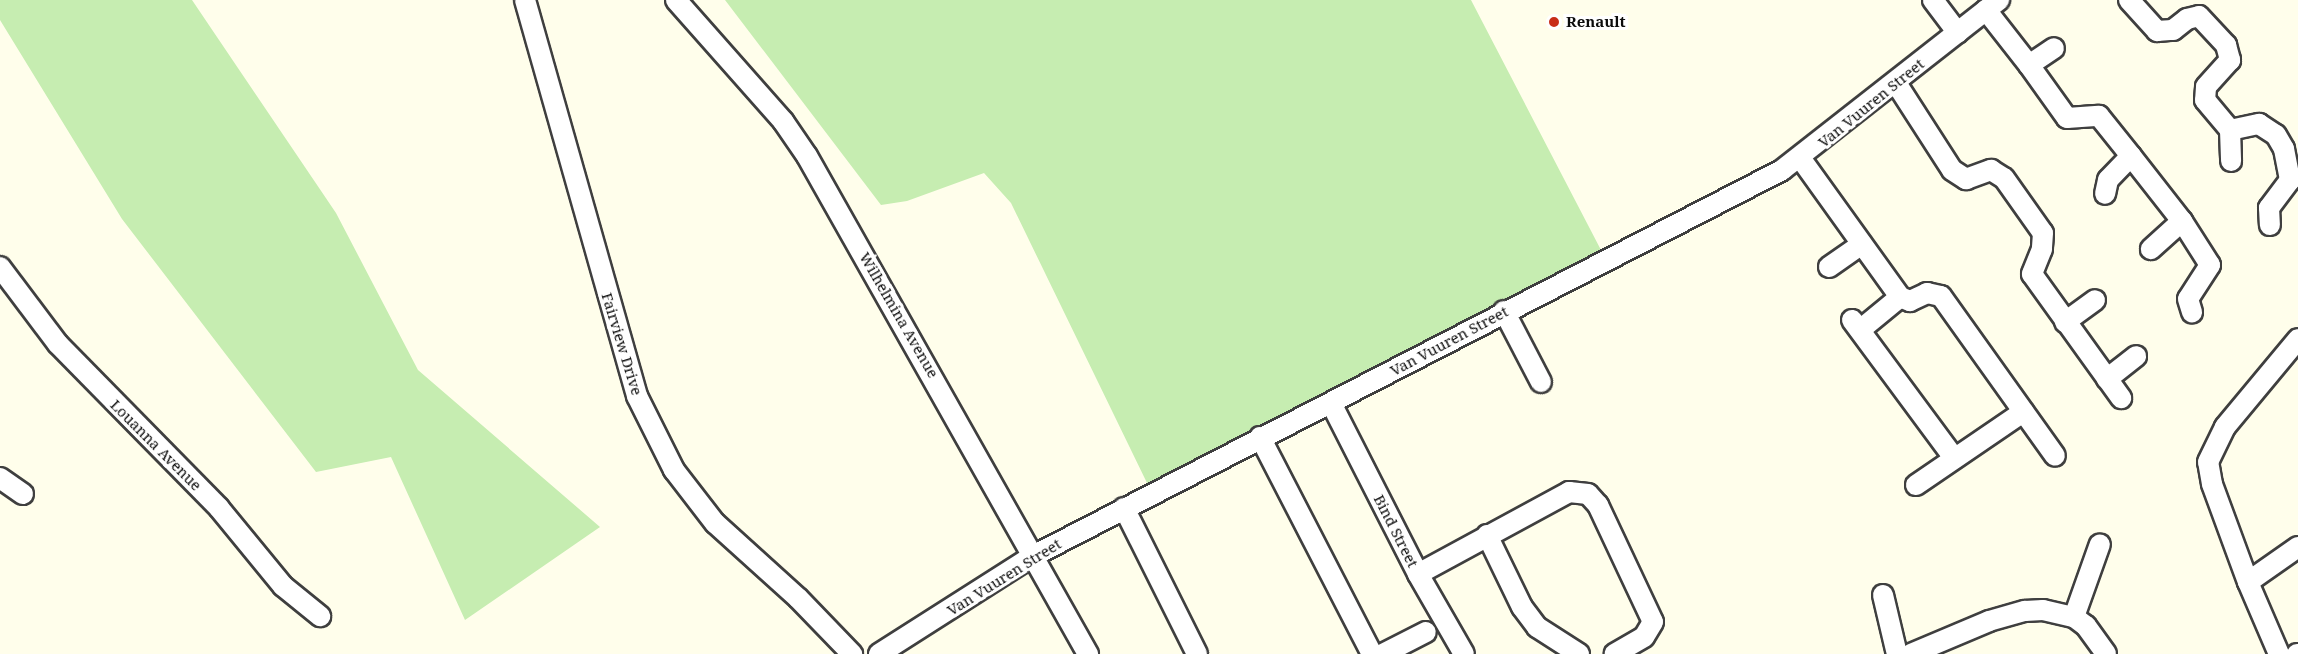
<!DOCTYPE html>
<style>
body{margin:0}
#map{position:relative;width:2298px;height:654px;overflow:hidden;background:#fffeeb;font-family:"Noto Serif",serif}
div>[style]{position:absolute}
.green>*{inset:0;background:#c6edb1}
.roads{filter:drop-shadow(2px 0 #3f3f3f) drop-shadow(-2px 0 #3f3f3f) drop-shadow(0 2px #3f3f3f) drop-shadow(0 -2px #3f3f3f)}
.minor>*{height:20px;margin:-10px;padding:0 10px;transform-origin:10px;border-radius:10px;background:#fff}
.dots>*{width:16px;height:16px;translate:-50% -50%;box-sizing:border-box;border:3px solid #fff;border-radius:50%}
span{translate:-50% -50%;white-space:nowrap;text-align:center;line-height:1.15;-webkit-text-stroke:6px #fff;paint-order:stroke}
.poi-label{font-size:15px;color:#0c0c0c;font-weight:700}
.left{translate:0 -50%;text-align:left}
.street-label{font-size:15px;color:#0c0c0c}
</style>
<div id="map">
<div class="green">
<i style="clip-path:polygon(0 0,192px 0,336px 213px,418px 370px,600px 527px,465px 620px,391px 457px,316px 472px,122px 219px,0 20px)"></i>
<i style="clip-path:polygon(725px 0,1471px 0,1602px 252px,1332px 405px,1148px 485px,1011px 203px,984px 173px,907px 201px,881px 205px)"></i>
</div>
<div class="roads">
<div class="minor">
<i style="left:525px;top:0;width:412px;rotate:74.2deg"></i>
<i style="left:637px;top:396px;width:83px;rotate:63.4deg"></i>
<i style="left:674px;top:470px;width:67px;rotate:52.3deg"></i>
<i style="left:715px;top:523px;width:112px;rotate:42.1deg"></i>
<i style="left:798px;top:598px;width:78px;rotate:46deg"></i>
<i style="left:676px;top:0;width:162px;rotate:48.5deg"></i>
<i style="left:783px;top:121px;width:42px;rotate:55.6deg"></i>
<i style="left:807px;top:156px;width:572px;rotate:60.57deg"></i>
<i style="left:1933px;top:0;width:41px;rotate:52.9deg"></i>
<i style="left:2129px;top:0;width:42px;rotate:47.9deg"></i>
<i style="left:2157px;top:31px;width:16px;rotate:-4deg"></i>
<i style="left:2173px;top:30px;width:18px;rotate:-38deg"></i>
<i style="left:2187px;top:19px;width:12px;rotate:-14deg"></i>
<i style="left:2199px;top:16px;width:40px;rotate:47deg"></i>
<i style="left:2226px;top:45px;width:16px;rotate:75deg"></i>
<i style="left:2230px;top:60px;width:36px;rotate:132deg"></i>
<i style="left:2206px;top:87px;width:13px;rotate:94deg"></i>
<i style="left:2205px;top:100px;width:39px;rotate:50deg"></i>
<i style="left:2230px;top:130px;width:30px;rotate:-12deg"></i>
<i style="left:2259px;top:124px;width:20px;rotate:33deg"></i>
<i style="left:2276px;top:135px;width:16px;rotate:60deg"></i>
<i style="left:2284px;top:149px;width:32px;rotate:79deg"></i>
<i style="left:2290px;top:180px;width:35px;rotate:127deg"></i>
<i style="left:2269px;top:208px;width:17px;rotate:87deg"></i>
<i style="left:1986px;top:10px;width:70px;rotate:52deg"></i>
<i style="left:2029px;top:65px;width:30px;rotate:-34deg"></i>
<i style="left:2029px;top:65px;width:65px;rotate:54.4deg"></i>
<i style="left:2067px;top:118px;width:32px;rotate:-4deg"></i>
<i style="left:2099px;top:116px;width:51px;rotate:51.3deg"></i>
<i style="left:2131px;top:156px;width:33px;rotate:134deg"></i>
<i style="left:2108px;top:180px;width:14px;rotate:102deg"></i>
<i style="left:1896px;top:83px;width:103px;rotate:57.2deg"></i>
<i style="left:1952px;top:170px;width:17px;rotate:33deg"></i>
<i style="left:1966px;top:179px;width:27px;rotate:-20deg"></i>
<i style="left:1991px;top:170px;width:15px;rotate:32deg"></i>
<i style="left:2004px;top:178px;width:67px;rotate:54.7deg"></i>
<i style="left:2043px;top:233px;width:16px;rotate:94deg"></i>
<i style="left:2042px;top:249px;width:27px;rotate:112deg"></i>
<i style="left:2032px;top:274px;width:153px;rotate:54.3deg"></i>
<i style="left:2230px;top:130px;width:31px;rotate:88deg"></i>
<i style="left:2131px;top:156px;width:83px;rotate:51.9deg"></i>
<i style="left:2182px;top:221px;width:42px;rotate:137.9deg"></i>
<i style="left:1801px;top:159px;width:170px;rotate:54.3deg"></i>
<i style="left:1900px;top:297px;width:11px;rotate:22deg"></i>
<i style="left:1910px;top:301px;width:19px;rotate:-25deg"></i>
<i style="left:1927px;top:293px;width:14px;rotate:12deg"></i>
<i style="left:1941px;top:296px;width:196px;rotate:54.5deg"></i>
<i style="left:2182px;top:221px;width:52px;rotate:57.5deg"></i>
<i style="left:2210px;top:265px;width:40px;rotate:122.9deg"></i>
<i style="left:2188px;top:299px;width:14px;rotate:73deg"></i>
<i style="left:0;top:267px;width:96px;rotate:53deg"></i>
<i style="left:58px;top:344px;width:230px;rotate:45.5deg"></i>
<i style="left:219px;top:508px;width:101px;rotate:50.6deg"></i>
<i style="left:283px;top:586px;width:48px;rotate:39deg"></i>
<i style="left:1829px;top:267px;width:40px;rotate:-34.9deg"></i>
<i style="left:1504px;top:311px;width:80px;rotate:62.5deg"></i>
<i style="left:1852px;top:320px;width:172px;rotate:53.5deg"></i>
<i style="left:2065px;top:322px;width:37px;rotate:-36deg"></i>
<i style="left:1860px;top:330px;width:52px;rotate:-39.5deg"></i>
<i style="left:2107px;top:379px;width:37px;rotate:-38deg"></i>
<i style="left:1332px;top:405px;width:190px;rotate:63deg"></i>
<i style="left:1418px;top:574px;width:92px;rotate:60.1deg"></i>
<i style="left:1260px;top:437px;width:244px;rotate:62.7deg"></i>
<i style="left:0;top:478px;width:28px;rotate:35deg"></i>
<i style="left:1916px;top:485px;width:130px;rotate:-34.3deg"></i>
<i style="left:1124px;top:508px;width:163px;rotate:63.4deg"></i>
<i style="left:1487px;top:535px;width:80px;rotate:64.1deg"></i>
<i style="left:1522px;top:607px;width:25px;rotate:53deg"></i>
<i style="left:1537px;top:627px;width:50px;rotate:32.7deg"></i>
<i style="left:1418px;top:574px;width:172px;rotate:-28.5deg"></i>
<i style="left:1569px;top:492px;width:19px;rotate:6deg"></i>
<i style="left:1588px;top:494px;width:15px;rotate:48deg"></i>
<i style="left:1598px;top:505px;width:129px;rotate:64.8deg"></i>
<i style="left:1653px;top:622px;width:17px;rotate:121deg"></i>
<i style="left:1644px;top:637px;width:34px;rotate:150deg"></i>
<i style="left:2248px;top:582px;width:61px;rotate:-35deg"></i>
<i style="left:1883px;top:595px;width:61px;rotate:76.7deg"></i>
<i style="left:2074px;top:617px;width:77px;rotate:-70.4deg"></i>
<i style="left:879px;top:654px;width:183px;rotate:-32.5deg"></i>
<i style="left:1033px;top:556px;width:843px;rotate:-27.26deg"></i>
<i style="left:1782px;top:170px;width:276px;rotate:-38.1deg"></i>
<i style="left:1383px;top:654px;width:48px;rotate:-27.1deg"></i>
<i style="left:1911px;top:654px;width:85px;rotate:-22.9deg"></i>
<i style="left:1989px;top:621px;width:37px;rotate:-16deg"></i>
<i style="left:2025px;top:611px;width:18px;rotate:-3deg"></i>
<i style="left:2043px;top:610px;width:32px;rotate:13deg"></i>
<i style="left:2074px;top:617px;width:15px;rotate:37deg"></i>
<i style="left:2086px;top:626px;width:34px;rotate:54deg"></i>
<i style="left:2279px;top:654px;width:78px;rotate:-113.3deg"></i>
<i style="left:2248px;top:582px;width:104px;rotate:-110.2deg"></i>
<i style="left:2212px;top:484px;width:22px;rotate:-100deg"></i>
<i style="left:2208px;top:462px;width:39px;rotate:-64deg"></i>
<i style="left:2225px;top:427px;width:114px;rotate:-50.3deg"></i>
<i style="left:2297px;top:654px;width:1px"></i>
</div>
</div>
<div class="dots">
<i style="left:1554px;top:22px;background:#c82d18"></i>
</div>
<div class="poi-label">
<span class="left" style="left:1566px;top:22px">Renault</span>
</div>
<div class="street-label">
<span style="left:1871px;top:103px;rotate:-39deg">Van Vuuren Street</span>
<span style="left:899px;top:315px;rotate:60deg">Wilhelmina Avenue</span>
<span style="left:1449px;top:341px;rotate:-28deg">Van Vuuren Street</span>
<span style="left:622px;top:344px;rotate:73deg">Fairview Drive</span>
<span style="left:156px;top:445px;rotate:45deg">Louanna Avenue</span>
<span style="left:1396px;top:531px;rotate:63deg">Bind Street</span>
<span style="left:1004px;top:577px;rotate:-32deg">Van Vuuren Street</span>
</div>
</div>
